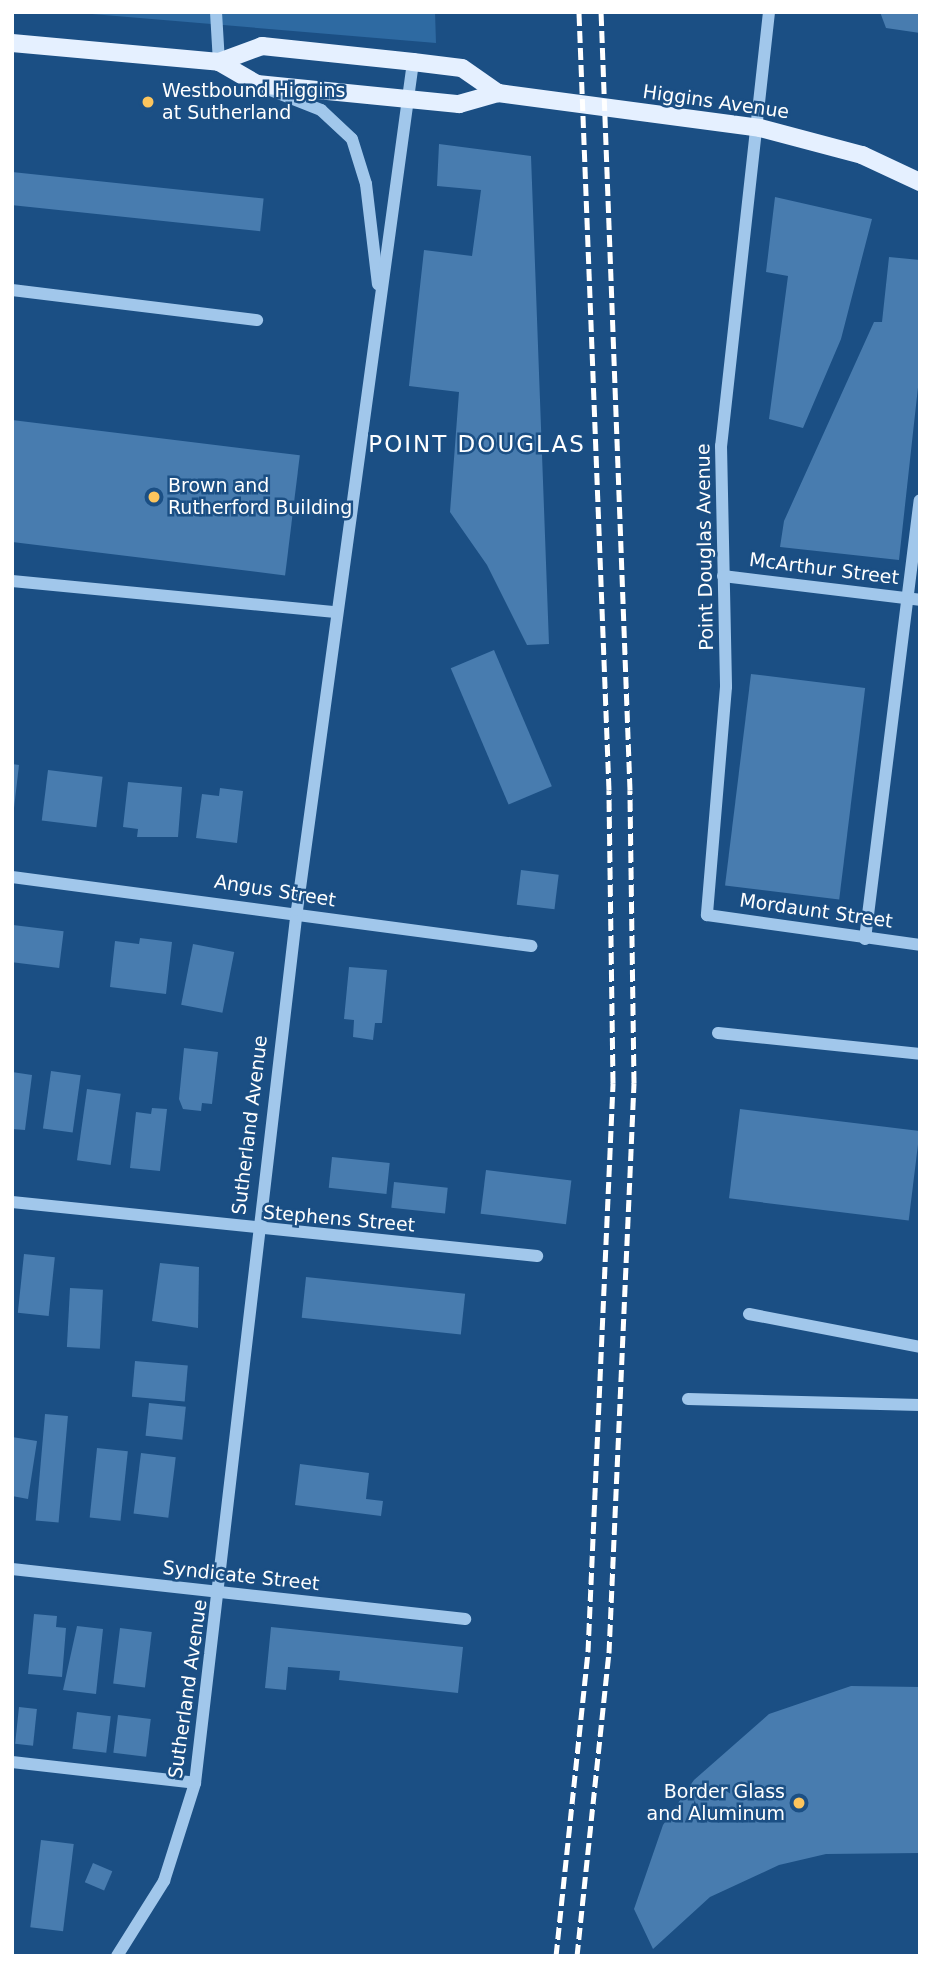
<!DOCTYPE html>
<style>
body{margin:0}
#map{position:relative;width:932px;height:1968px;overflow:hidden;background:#1b4f84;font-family:"DejaVu Sans",sans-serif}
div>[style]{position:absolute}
.green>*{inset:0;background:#2e6aa2}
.building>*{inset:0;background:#487caf;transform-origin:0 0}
.minor>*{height:12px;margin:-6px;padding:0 6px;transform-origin:6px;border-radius:6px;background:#a1c7eb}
.major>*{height:18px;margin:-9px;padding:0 9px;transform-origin:9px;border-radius:9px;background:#e5f0ff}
.rail>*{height:5px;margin-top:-2.5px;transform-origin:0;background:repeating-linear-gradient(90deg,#fff 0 12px,transparent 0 17px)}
.dots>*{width:19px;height:19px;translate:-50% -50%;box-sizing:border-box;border:4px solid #1b4f84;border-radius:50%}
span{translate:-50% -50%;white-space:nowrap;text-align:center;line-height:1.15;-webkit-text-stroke:5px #1b4f84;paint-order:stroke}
.poi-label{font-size:19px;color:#fff}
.left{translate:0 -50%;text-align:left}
.right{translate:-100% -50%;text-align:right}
.street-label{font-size:19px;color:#fff}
.quarter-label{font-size:23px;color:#fff;letter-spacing:2px}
.frame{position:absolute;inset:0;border:14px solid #fff;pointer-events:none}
</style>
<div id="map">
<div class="green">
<i style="clip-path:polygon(68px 12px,435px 12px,436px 43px)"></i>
</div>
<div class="building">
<i style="clip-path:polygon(880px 12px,920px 12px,920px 33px,886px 28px)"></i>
<i style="clip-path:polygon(439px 144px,531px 156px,549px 644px,527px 645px,487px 565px,450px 512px,459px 392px,409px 386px,424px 250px,472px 256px,481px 190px,437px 186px)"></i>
<i style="left:12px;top:172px;width:253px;height:33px;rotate:6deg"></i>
<i style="clip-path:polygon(775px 197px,872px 219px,841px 339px,803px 428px,769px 419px,788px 276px,766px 272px)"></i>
<i style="clip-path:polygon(889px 257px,920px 260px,920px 369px,899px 560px,780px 547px,784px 521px,874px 322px,882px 322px)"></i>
<i style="left:12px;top:420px;width:290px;height:121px;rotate:7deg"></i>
<i style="left:494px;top:650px;width:148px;height:47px;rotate:67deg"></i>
<i style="left:751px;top:674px;width:115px;height:213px;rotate:7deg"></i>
<i style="clip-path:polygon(12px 764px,19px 765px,14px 808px,12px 808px)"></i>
<i style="left:48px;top:770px;width:55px;height:51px;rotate:7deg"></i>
<i style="clip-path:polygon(128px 782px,182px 787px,178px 837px,137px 837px,138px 829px,123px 827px)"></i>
<i style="clip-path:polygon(220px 788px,243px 791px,237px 843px,196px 838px,202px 794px,219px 796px)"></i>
<i style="left:521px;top:870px;width:38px;height:35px;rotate:7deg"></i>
<i style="left:13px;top:925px;width:51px;height:37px;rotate:7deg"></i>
<i style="clip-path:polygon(140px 938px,172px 942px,166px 994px,110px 987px,115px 941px,139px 944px)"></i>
<i style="left:193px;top:944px;width:42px;height:62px;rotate:11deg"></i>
<i style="clip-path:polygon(349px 967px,387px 970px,382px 1023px,375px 1023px,373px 1040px,353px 1037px,354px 1020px,344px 1019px)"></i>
<i style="clip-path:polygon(184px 1048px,218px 1052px,212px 1104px,202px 1103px,201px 1111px,183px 1109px,179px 1099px)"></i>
<i style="left:51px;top:1071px;width:30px;height:58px;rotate:8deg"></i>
<i style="clip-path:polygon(12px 1072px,32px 1075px,25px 1130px,12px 1129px)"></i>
<i style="left:87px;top:1089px;width:34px;height:72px;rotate:8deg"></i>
<i style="clip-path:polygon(152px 1108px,167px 1109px,160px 1171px,130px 1168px,136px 1112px,151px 1114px)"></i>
<i style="left:740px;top:1109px;width:181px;height:90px;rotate:7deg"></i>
<i style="left:332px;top:1157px;width:58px;height:31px;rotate:6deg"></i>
<i style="left:486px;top:1170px;width:86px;height:44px;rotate:7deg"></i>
<i style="left:394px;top:1182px;width:54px;height:26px;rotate:6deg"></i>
<i style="left:24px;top:1254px;width:31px;height:59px;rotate:6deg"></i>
<i style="clip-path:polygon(160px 1263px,199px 1267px,198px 1328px,152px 1321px)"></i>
<i style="left:306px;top:1277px;width:160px;height:41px;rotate:6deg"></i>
<i style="left:70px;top:1288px;width:33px;height:59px;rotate:3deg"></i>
<i style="left:135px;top:1361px;width:53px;height:36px;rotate:5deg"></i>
<i style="left:149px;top:1403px;width:37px;height:33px;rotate:6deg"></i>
<i style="left:45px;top:1414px;width:23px;height:107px;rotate:5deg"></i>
<i style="clip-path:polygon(12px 1437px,37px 1441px,28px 1499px,12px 1496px)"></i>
<i style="left:97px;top:1448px;width:31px;height:70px;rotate:6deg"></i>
<i style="left:141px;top:1453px;width:35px;height:61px;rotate:7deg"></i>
<i style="clip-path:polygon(300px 1464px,369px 1473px,366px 1499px,383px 1501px,381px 1516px,295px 1505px)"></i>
<i style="clip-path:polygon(34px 1614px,57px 1616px,56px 1627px,66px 1628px,62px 1677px,28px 1674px)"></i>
<i style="clip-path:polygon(77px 1626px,103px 1629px,96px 1694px,63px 1690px)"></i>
<i style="clip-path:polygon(271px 1627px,463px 1647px,458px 1693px,339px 1680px,340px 1671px,288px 1667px,286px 1690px,265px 1688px)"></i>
<i style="left:120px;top:1628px;width:32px;height:56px;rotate:7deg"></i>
<i style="clip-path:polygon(851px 1686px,920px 1687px,920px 1853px,826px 1854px,779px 1865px,710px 1897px,653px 1949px,634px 1909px,663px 1825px,694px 1780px,769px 1714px)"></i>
<i style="left:19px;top:1707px;width:18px;height:37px;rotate:6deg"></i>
<i style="left:77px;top:1712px;width:34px;height:37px;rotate:7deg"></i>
<i style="left:118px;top:1715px;width:33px;height:38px;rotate:7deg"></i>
<i style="left:41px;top:1840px;width:33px;height:88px;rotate:7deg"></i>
<i style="left:93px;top:1863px;width:21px;height:21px;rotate:23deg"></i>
</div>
<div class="minor">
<i style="left:216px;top:12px;width:50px;rotate:86.6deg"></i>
<i style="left:769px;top:12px;width:437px;rotate:96.3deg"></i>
<i style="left:721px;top:446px;width:241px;rotate:88.8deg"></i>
<i style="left:726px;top:687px;width:229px;rotate:94.8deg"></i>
<i style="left:707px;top:915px;width:215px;rotate:8deg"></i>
<i style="left:260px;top:86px;width:66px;rotate:21.5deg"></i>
<i style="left:321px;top:110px;width:42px;rotate:43.1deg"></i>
<i style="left:352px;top:139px;width:47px;rotate:72.7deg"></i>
<i style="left:366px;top:184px;width:101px;rotate:83.2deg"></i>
<i style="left:12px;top:290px;width:247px;rotate:7deg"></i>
<i style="left:723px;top:576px;width:198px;rotate:6.9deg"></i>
<i style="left:12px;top:581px;width:325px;rotate:5.5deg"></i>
<i style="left:12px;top:877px;width:524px;rotate:7.57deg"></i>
<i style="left:865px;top:939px;width:442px;rotate:-82.9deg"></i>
<i style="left:718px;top:1033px;width:203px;rotate:5.9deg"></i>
<i style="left:12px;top:1202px;width:528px;rotate:5.87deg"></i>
<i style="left:749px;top:1314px;width:174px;rotate:10.9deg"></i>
<i style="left:688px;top:1399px;width:232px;rotate:1.5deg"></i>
<i style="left:12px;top:1569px;width:456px;rotate:6.3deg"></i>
<i style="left:12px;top:1762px;width:184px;rotate:6.5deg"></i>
<i style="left:117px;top:1956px;width:89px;rotate:-57.9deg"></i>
<i style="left:164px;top:1881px;width:103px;rotate:-72.4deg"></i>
<i style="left:195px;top:1783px;width:879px;rotate:-83.34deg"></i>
<i style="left:297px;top:910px;width:856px;rotate:-82.21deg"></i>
</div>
<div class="major">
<i style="left:12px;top:43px;width:208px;rotate:5.2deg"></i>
<i style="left:219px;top:62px;width:44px;rotate:30.1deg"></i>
<i style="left:257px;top:84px;width:203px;rotate:5.7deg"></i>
<i style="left:459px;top:104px;width:41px;rotate:-15.8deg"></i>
<i style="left:498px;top:93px;width:264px;rotate:7.6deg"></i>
<i style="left:760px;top:128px;width:106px;rotate:14.8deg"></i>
<i style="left:862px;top:155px;width:64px;rotate:25deg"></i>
<i style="left:219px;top:62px;width:46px;rotate:-20.4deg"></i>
<i style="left:262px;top:46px;width:152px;rotate:6deg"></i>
<i style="left:413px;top:62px;width:49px;rotate:7deg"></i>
<i style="left:462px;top:68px;width:44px;rotate:34.8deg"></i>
</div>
<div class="rail">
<i style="left:556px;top:1956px;width:306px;rotate:-84deg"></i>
<i style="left:588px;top:1652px;width:570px;rotate:-87.48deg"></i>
<i style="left:613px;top:1083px;width:293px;rotate:-90.8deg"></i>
<i style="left:609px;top:790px;width:779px;rotate:-92.21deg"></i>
<i style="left:577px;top:1956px;width:305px;rotate:-84deg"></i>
<i style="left:609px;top:1653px;width:571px;rotate:-87.49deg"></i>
<i style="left:634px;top:1083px;width:293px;rotate:-90.8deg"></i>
<i style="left:630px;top:790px;width:779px;rotate:-92.13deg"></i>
</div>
<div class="dots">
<i style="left:148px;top:102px;background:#fcc55d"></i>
<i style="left:154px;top:497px;background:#fcc55d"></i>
<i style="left:799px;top:1803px;background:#fcc55d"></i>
</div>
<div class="poi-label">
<span class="left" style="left:162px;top:102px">Westbound Higgins<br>at Sutherland</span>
<span class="left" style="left:168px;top:497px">Brown and<br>Rutherford Building</span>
<span class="right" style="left:785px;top:1803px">Border Glass<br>and Aluminum</span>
</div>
<div class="street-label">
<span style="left:716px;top:102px;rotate:8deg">Higgins Avenue</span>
<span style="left:705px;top:547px;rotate:-91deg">Point Douglas Avenue</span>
<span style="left:824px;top:569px;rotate:7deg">McArthur Street</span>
<span style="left:275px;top:891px;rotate:9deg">Angus Street</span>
<span style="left:816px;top:911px;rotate:8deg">Mordaunt Street</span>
<span style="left:250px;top:1125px;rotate:-83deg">Sutherland Avenue</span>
<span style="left:339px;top:1219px;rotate:5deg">Stephens Street</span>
<span style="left:241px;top:1576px;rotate:6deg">Syndicate Street</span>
<span style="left:188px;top:1689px;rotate:-82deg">Sutherland Avenue</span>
</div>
<div class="quarter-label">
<span style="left:477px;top:444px">POINT DOUGLAS</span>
</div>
<div class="frame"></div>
</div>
